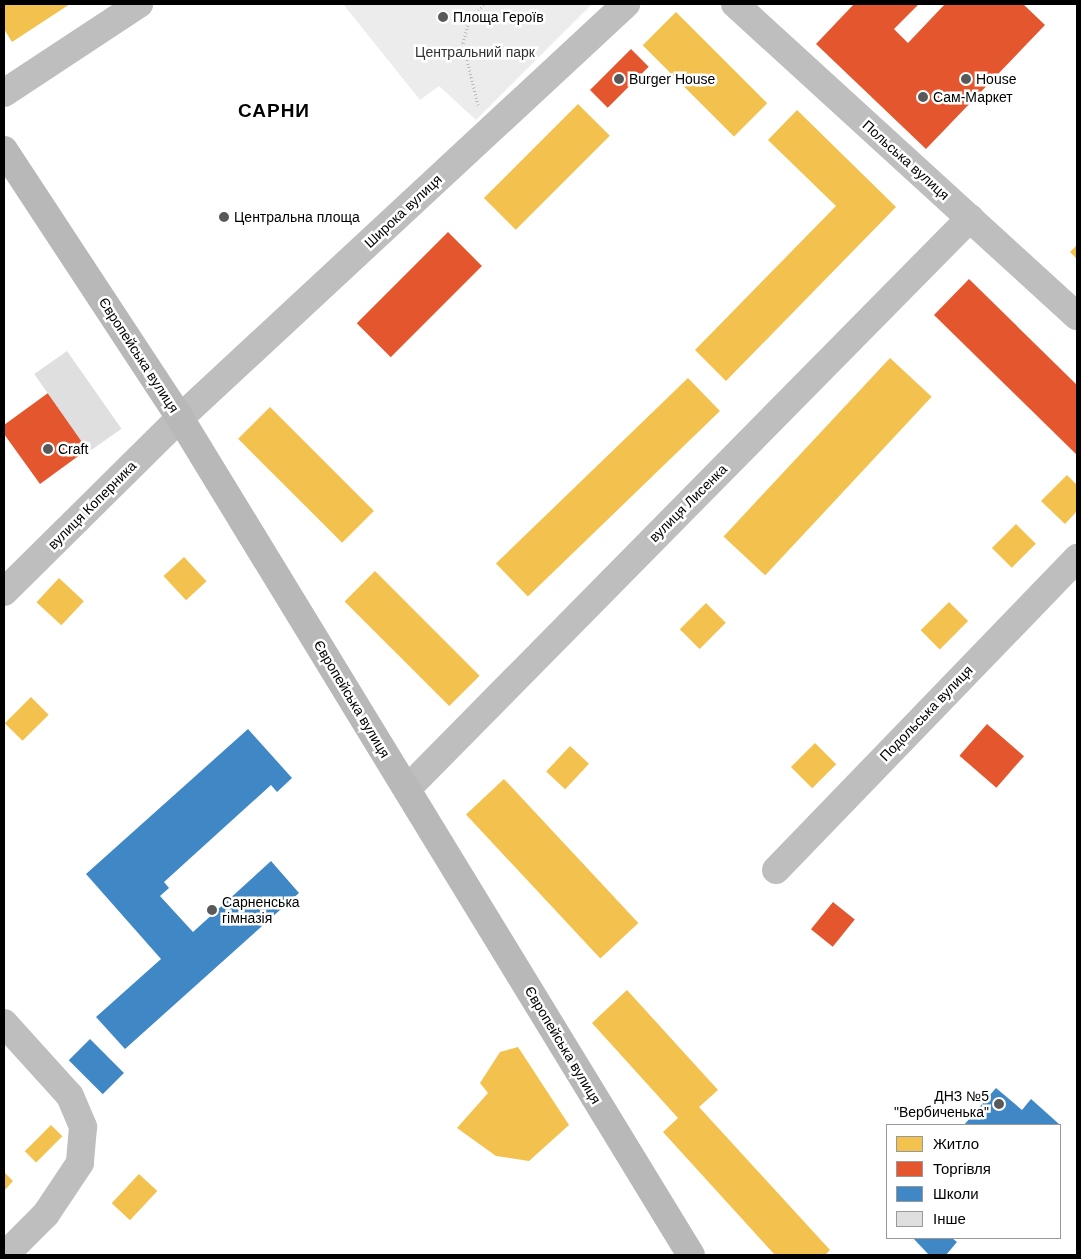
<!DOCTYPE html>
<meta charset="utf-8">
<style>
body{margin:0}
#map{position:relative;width:1081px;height:1259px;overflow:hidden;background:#fff;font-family:Helvetica,sans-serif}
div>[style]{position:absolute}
.green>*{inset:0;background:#ececec}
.homes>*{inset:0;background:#f2c14e;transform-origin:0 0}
.shops>*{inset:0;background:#e4572e;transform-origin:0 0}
.schools>*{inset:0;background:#3f88c5;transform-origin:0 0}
.building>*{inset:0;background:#dfdfdf;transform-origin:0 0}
.path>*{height:3px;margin-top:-1.5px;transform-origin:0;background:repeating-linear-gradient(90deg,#b9b9b9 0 1px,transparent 0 3.5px)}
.minor>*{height:28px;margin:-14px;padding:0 14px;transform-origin:14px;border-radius:14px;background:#bebebe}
.secondary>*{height:28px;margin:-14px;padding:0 14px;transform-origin:14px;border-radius:14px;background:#b8b8b8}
.dots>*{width:14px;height:14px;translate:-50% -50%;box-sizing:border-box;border:2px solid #fff;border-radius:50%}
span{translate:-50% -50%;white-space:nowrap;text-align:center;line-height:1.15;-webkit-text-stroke:5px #fff;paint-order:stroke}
.poi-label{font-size:14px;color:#000}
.left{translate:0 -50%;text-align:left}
.right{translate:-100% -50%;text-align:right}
.park-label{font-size:14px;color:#333}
.street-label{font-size:14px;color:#000}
.district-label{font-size:19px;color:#000;font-weight:700;letter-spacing:1px}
.frame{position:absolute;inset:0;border:5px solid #000;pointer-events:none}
.legend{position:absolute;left:886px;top:1124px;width:175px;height:115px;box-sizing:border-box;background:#fff;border:1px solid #999;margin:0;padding:6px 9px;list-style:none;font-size:15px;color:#000}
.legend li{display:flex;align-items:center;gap:10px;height:25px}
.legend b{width:25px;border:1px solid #999}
</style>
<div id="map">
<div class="green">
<i style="clip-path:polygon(343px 4px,592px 4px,476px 120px,439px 86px,420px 100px)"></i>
</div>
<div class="homes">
<i style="clip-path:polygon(4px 4px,70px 4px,12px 42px,4px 29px)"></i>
<i style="left:676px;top:12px;width:129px;height:47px;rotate:45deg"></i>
<i style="left:578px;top:104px;width:45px;height:133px;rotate:45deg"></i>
<i style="clip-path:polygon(797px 110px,896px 207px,726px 381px,695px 350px,836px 206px,768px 140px)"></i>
<i style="clip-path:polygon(1077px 245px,1077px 259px,1070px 252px)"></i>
<i style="left:890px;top:358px;width:57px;height:244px;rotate:43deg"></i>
<i style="left:688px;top:378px;width:46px;height:267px;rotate:46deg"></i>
<i style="left:270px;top:407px;width:147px;height:45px;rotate:45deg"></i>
<i style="clip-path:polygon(1067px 475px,1077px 485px,1077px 511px,1065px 524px,1041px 501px)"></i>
<i style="left:1016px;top:524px;width:28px;height:34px;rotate:45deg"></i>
<i style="left:184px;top:557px;width:33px;height:28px;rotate:47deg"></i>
<i style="left:375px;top:571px;width:148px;height:43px;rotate:45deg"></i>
<i style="left:59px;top:578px;width:34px;height:33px;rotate:43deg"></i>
<i style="left:949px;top:602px;width:27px;height:40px;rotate:45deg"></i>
<i style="left:706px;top:603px;width:28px;height:37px;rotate:45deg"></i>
<i style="left:31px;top:697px;width:25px;height:37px;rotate:45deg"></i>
<i style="left:815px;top:743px;width:30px;height:34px;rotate:45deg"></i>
<i style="left:570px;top:746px;width:26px;height:35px;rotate:43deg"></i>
<i style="left:504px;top:779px;width:197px;height:52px;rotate:47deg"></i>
<i style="clip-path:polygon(627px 990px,718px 1090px,699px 1107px,830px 1250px,825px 1255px,775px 1255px,663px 1132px,678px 1118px,592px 1023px)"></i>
<i style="clip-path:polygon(518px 1047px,569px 1125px,529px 1161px,496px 1156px,457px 1128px,488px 1093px,480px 1083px,500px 1052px)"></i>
<i style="left:51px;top:1125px;width:16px;height:37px;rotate:45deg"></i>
<i style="clip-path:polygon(4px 1172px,13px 1181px,4px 1191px)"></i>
<i style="left:139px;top:1174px;width:25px;height:40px;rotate:43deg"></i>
</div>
<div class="shops">
<i style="clip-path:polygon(854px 4px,919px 4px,894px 29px,908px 43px,945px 4px,1023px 4px,1045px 25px,926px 149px,816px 44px)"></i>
<i style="left:631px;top:49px;width:25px;height:58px;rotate:45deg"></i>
<i style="left:448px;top:232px;width:48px;height:129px;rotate:45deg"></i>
<i style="clip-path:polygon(969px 279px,1077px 385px,1077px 455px,934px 315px)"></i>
<i style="clip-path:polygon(48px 393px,88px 449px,40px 484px,4px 434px,4px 425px)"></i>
<i style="left:987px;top:724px;width:49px;height:42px;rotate:41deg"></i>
<i style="left:833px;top:902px;width:28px;height:35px;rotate:39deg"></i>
</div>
<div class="schools">
<i style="clip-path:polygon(248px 729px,292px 778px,277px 792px,271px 785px,164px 882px,169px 888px,160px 896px,193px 932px,271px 861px,299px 893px,125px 1049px,96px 1017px,161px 959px,86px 874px)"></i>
<i style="left:90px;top:1039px;width:48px;height:30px;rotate:45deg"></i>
<i style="clip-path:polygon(996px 1088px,1022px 1110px,1031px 1099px,1059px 1124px,964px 1125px)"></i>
<i style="clip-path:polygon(913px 1238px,952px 1238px,957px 1242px,946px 1255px,929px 1255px)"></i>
</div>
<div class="building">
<i style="left:67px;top:351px;width:95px;height:40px;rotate:55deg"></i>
</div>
<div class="path">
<i style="left:478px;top:105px;width:64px;rotate:-103.6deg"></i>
<i style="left:463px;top:43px;width:23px;rotate:-75deg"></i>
<i style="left:469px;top:21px;width:23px;rotate:-49deg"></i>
</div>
<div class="minor">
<i style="left:735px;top:4px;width:463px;rotate:42.4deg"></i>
<i style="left:4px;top:93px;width:162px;rotate:-33.4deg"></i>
<i style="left:4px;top:592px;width:247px;rotate:-44.7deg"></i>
<i style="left:180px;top:418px;width:609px;rotate:-42.87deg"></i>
<i style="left:407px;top:789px;width:802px;rotate:-45.4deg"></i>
<i style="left:776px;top:870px;width:434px;rotate:-46deg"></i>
<i style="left:4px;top:1023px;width:98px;rotate:47.9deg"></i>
<i style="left:70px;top:1096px;width:34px;rotate:67deg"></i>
<i style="left:83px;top:1127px;width:36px;rotate:95deg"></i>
<i style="left:80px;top:1163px;width:61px;rotate:123.7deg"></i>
<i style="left:46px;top:1214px;width:58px;rotate:135deg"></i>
</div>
<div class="secondary">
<i style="left:4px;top:150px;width:321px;rotate:56.7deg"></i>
<i style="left:180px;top:418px;width:981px;rotate:58.6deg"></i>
</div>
<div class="dots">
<i style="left:443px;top:17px;background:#595959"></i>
<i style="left:619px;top:79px;background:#595959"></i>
<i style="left:966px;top:79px;background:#595959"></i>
<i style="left:923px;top:97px;background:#595959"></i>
<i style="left:224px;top:217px;background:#595959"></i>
<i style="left:48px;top:449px;background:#595959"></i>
<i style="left:212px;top:910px;background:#595959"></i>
<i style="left:999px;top:1104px;background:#595959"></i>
</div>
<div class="poi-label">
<span class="left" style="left:453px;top:17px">Площа Героїв</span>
<span class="left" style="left:629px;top:79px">Burger House</span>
<span class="left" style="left:976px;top:79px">House</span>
<span class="left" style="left:933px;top:97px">Сам-Маркет</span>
<span class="left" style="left:234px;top:217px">Центральна площа</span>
<span class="left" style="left:58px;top:449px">Craft</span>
<span class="left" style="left:222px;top:910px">Сарненська<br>гімназія</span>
<span class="right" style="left:989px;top:1104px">ДНЗ №5<br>"Вербиченька"</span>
</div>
<div class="park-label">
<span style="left:475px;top:52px">Центральний парк</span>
</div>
<div class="street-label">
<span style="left:906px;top:160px;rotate:42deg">Польська вулиця</span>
<span style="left:403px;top:211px;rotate:-43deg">Широка вулиця</span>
<span style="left:139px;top:355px;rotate:57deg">Європейська вулиця</span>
<span style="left:688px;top:503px;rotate:-45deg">вулиця Лисенка</span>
<span style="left:92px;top:505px;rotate:-45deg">вулиця Коперника</span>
<span style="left:352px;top:699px;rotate:59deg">Європейська вулиця</span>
<span style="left:926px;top:713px;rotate:-46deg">Подольська вулиця</span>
<span style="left:563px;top:1045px;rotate:59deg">Європейська вулиця</span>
</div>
<div class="district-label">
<span style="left:274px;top:111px">САРНИ</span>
</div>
<div class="frame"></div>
<ul class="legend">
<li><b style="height:14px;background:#f2c14e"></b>Житло</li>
<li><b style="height:14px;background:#e4572e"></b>Торгівля</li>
<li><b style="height:14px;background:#3f88c5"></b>Школи</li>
<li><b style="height:14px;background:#dfdfdf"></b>Інше</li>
</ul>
</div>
